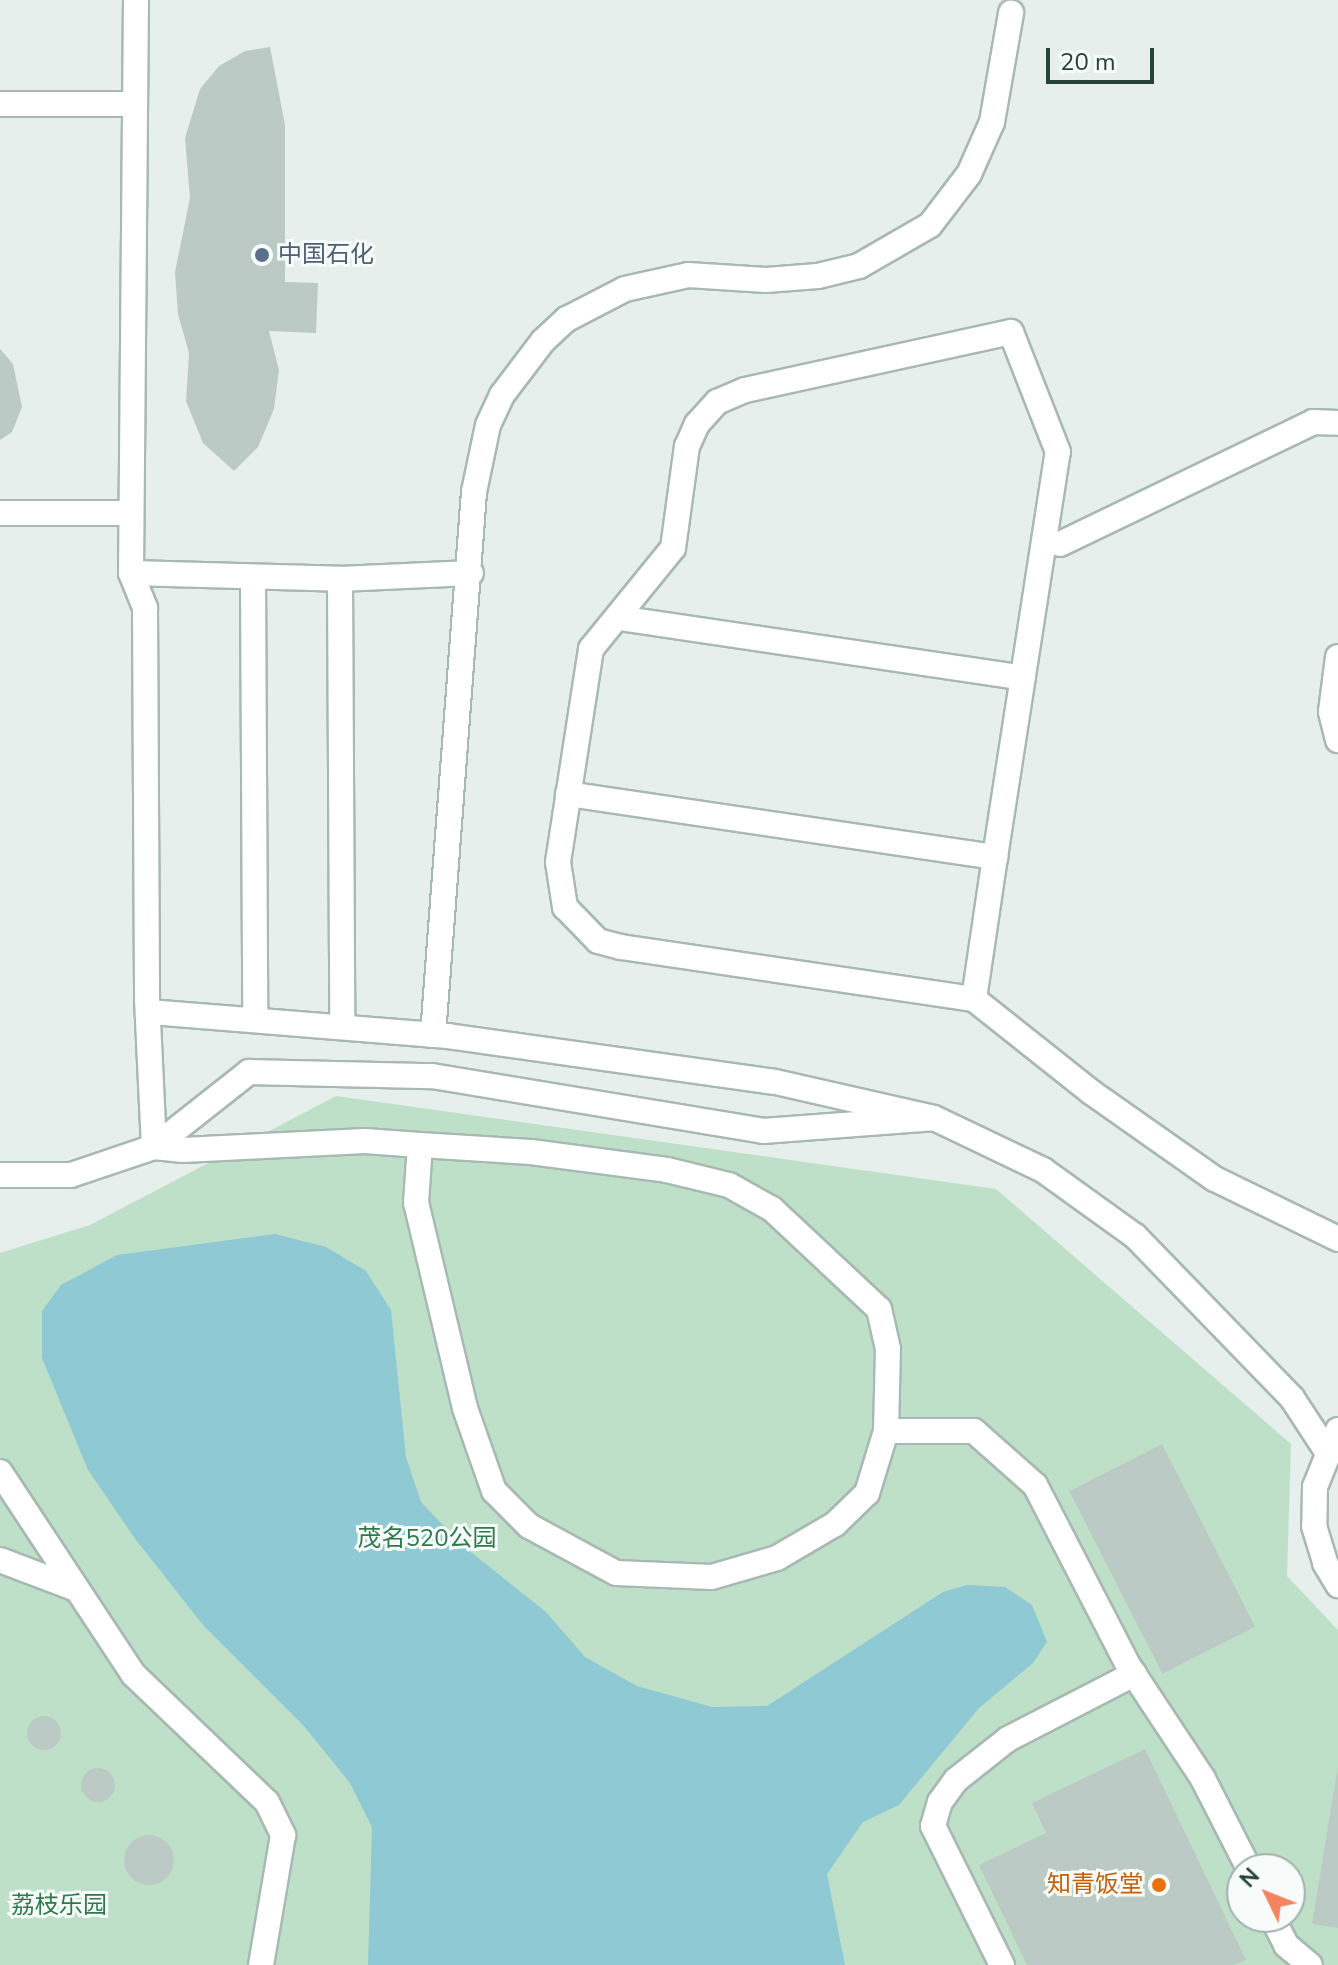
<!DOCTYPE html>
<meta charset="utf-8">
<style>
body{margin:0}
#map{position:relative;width:1338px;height:1965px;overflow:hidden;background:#e6efeb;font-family:"Nunito Sans","Noto Sans SC",sans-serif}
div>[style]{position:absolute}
.green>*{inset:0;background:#bfe0c8}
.water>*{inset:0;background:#8ec9d4}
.building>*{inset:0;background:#bbcac4;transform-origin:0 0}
.round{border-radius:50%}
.roads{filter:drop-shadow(2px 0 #a8b8b2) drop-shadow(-2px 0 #a8b8b2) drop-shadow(0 2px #a8b8b2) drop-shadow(0 -2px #a8b8b2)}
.minor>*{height:24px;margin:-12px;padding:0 12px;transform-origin:12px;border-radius:12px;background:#fff}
.dots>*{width:22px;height:22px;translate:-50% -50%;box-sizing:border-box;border:4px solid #f7fbf9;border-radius:50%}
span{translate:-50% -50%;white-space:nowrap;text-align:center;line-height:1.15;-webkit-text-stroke:6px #f7fbf9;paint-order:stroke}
.service-label{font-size:24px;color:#4e5e75}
.left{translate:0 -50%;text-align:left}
.park-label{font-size:24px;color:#2d7a4b}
.food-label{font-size:24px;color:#c56008}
.right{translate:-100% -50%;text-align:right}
.north{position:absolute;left:1226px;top:1853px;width:80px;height:80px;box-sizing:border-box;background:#f7fbf9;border:2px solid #a3b1ad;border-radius:50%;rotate:313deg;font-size:22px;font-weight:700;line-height:32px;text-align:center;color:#24423a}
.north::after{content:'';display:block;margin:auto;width:28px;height:36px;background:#f4845f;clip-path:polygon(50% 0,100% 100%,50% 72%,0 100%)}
.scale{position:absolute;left:1046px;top:48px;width:108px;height:36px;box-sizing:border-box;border:4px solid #24423a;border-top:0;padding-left:10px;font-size:24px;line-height:28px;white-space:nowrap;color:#24423a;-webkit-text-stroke:6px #f7fbf9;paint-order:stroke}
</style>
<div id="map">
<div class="green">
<i style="clip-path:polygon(evenodd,336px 1096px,996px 1189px,1291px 1444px,1287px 1576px,1338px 1630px,1338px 1965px,0 1965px,0 1253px,90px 1225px,336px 1096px,1242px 1869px,1290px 1869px,1290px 1917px,1242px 1917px,1242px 1869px)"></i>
</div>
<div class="water">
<i style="clip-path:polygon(275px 1234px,326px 1247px,366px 1271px,391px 1310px,406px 1457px,421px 1502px,462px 1545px,546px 1612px,585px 1657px,637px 1686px,712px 1707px,767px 1706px,943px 1592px,967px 1585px,1005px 1587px,1032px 1605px,1047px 1642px,1033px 1663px,979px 1708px,899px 1805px,863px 1822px,827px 1874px,845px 1965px,368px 1965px,372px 1827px,350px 1783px,303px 1725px,203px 1625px,136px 1540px,88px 1470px,42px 1358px,42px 1311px,61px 1285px,117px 1255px)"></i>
</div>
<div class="building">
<i style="clip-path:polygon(270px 47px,285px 125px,285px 282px,318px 283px,316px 333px,269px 331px,279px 370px,274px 409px,258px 447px,234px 471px,203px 443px,186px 401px,189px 353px,178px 314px,175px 272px,190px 198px,185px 138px,200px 89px,219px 66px,245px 51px)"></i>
<i style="clip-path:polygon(0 349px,13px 364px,22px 407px,12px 432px,0 440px)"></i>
<i style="left:1162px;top:1444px;width:205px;height:104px;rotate:63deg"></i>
<i class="round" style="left:27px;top:1716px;width:34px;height:34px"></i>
<i style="clip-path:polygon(1145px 1749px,1246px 1960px,1234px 1965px,1027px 1965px,979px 1865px,1046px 1833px,1032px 1803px)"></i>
<i style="clip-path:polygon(1338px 1766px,1338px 1928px,1312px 1924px)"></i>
<i class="round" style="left:81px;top:1768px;width:34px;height:34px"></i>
<i class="round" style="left:124px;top:1835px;width:50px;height:50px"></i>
</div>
<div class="roads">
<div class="minor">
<i style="left:136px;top:0;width:573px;rotate:90.5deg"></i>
<i style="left:131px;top:573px;width:38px;rotate:68deg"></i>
<i style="left:145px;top:608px;width:391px;rotate:89.7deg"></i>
<i style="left:147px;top:999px;width:148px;rotate:87.3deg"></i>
<i style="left:0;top:104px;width:135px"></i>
<i style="left:0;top:513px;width:131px"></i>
<i style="left:1060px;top:544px;width:281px;rotate:-25.7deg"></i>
<i style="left:1313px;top:422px;width:25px;rotate:2deg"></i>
<i style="left:131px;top:573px;width:209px;rotate:1.6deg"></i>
<i style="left:340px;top:579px;width:131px;rotate:-2.6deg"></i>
<i style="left:253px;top:577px;width:443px;rotate:89.7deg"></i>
<i style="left:340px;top:579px;width:448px;rotate:89.7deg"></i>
<i style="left:619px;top:618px;width:408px;rotate:8.4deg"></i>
<i style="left:1338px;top:657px;width:55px;rotate:97.3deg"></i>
<i style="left:1331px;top:712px;width:29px;rotate:76deg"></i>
<i style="left:568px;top:794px;width:432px;rotate:8.4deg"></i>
<i style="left:995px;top:857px;width:410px;rotate:-81.2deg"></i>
<i style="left:1058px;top:452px;width:129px;rotate:-111.4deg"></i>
<i style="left:1011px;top:332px;width:272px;rotate:167.7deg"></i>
<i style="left:745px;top:390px;width:30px;rotate:157deg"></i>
<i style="left:717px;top:402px;width:30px;rotate:132deg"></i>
<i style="left:697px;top:424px;width:24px;rotate:114deg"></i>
<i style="left:687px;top:446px;width:103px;rotate:97.8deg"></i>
<i style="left:673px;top:548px;width:130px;rotate:129.1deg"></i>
<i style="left:591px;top:649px;width:216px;rotate:98.8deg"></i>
<i style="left:558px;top:862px;width:46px;rotate:81.2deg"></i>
<i style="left:565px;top:907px;width:47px;rotate:45.9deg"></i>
<i style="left:598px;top:941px;width:24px;rotate:15deg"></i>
<i style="left:621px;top:947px;width:357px;rotate:8.4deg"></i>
<i style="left:974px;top:999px;width:149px;rotate:38.5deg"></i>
<i style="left:1091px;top:1092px;width:151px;rotate:35.1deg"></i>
<i style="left:1215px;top:1179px;width:137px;rotate:26deg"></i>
<i style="left:974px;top:999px;width:144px;rotate:-81.6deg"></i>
<i style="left:433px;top:1035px;width:545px;rotate:-85.68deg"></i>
<i style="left:474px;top:492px;width:68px;rotate:-78.2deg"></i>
<i style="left:488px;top:425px;width:33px;rotate:-65deg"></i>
<i style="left:502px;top:395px;width:68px;rotate:-52.8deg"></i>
<i style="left:543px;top:341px;width:33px;rotate:-43deg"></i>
<i style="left:567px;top:319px;width:65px;rotate:-27.3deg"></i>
<i style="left:625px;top:289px;width:65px;rotate:-12.5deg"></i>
<i style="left:688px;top:275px;width:78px;rotate:3.7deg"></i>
<i style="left:766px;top:280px;width:52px;rotate:-4.4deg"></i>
<i style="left:818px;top:276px;width:42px;rotate:-13.7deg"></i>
<i style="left:859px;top:266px;width:82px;rotate:-30deg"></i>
<i style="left:930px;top:225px;width:64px;rotate:-52.6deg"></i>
<i style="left:969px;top:174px;width:57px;rotate:-66.1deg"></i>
<i style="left:992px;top:122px;width:111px;rotate:-80.1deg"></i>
<i style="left:934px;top:1118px;width:121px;rotate:25.5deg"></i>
<i style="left:1043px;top:1170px;width:113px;rotate:35.7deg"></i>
<i style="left:1135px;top:1236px;width:226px;rotate:45.9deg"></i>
<i style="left:1292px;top:1398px;width:62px;rotate:56.8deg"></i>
<i style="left:154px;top:1147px;width:29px;rotate:6deg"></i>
<i style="left:183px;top:1150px;width:182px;rotate:-2.8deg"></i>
<i style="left:365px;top:1141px;width:55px;rotate:4.2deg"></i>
<i style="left:420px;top:1145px;width:111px;rotate:3.6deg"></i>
<i style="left:531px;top:1152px;width:137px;rotate:7.5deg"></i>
<i style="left:667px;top:1170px;width:64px;rotate:13.6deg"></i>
<i style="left:729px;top:1185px;width:49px;rotate:29.2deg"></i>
<i style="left:772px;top:1209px;width:146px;rotate:43.1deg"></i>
<i style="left:879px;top:1309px;width:41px;rotate:77.3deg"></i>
<i style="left:888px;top:1349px;width:82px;rotate:91.4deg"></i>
<i style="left:886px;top:1431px;width:65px;rotate:107deg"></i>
<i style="left:867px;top:1493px;width:45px;rotate:135.9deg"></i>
<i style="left:835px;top:1524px;width:67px;rotate:149.6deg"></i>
<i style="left:777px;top:1558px;width:68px;rotate:163.7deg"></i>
<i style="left:712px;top:1577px;width:96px;rotate:-177.6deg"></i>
<i style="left:616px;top:1573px;width:99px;rotate:-151.6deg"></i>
<i style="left:529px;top:1526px;width:49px;rotate:-135deg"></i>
<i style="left:494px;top:1491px;width:88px;rotate:-109.3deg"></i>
<i style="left:465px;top:1408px;width:211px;rotate:-103.4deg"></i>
<i style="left:416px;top:1203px;width:58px;rotate:-86.1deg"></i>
<i style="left:0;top:1175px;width:71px"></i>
<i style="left:71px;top:1175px;width:88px;rotate:-18.6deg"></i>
<i style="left:154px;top:1147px;width:121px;rotate:-38.3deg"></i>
<i style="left:249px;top:1072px;width:183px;rotate:1.3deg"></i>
<i style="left:432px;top:1076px;width:336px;rotate:9.4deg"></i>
<i style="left:763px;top:1131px;width:171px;rotate:-4.3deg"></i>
<i style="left:934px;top:1118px;width:163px;rotate:-167.2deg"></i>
<i style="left:775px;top:1082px;width:330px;rotate:-172deg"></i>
<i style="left:448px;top:1036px;width:301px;rotate:-175.4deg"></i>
<i style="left:1338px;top:1430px;width:61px;rotate:112deg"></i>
<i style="left:1315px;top:1487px;width:39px;rotate:91deg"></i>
<i style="left:1314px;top:1526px;width:39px;rotate:73deg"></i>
<i style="left:1325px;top:1563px;width:26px;rotate:59deg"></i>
<i style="left:886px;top:1431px;width:88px"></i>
<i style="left:974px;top:1431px;width:81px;rotate:41.5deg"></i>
<i style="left:1035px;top:1485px;width:205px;rotate:62.7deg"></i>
<i style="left:1129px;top:1667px;width:134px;rotate:56.5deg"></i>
<i style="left:1203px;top:1779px;width:101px;rotate:62.9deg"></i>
<i style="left:0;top:1472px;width:242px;rotate:56.6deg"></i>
<i style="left:133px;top:1674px;width:185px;rotate:43.7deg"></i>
<i style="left:267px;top:1802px;width:37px;rotate:64deg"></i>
<i style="left:283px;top:1835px;width:132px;rotate:99.6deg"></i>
<i style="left:0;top:1560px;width:79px;rotate:20.7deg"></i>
<i style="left:1272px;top:1917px;width:31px;rotate:63deg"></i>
<i style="left:1286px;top:1945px;width:31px;rotate:40deg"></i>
<i style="left:1002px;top:1965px;width:155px;rotate:-116.4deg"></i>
<i style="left:933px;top:1826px;width:25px;rotate:-74deg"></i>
<i style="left:940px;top:1802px;width:27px;rotate:-54deg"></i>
<i style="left:956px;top:1780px;width:66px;rotate:-38.3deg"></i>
<i style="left:1008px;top:1739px;width:142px;rotate:-27.3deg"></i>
</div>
</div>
<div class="dots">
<i style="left:262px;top:255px;background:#5c6f8a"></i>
<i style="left:1159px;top:1885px;background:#e8710a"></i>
</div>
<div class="service-label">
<span class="left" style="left:278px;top:255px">中国石化</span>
</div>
<div class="park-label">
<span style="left:427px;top:1539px">茂名520公园</span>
<span style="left:59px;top:1906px">荔枝乐园</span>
</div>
<div class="food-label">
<span class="right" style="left:1143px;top:1885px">知青饭堂</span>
</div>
<div class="north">N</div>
<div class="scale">20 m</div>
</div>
